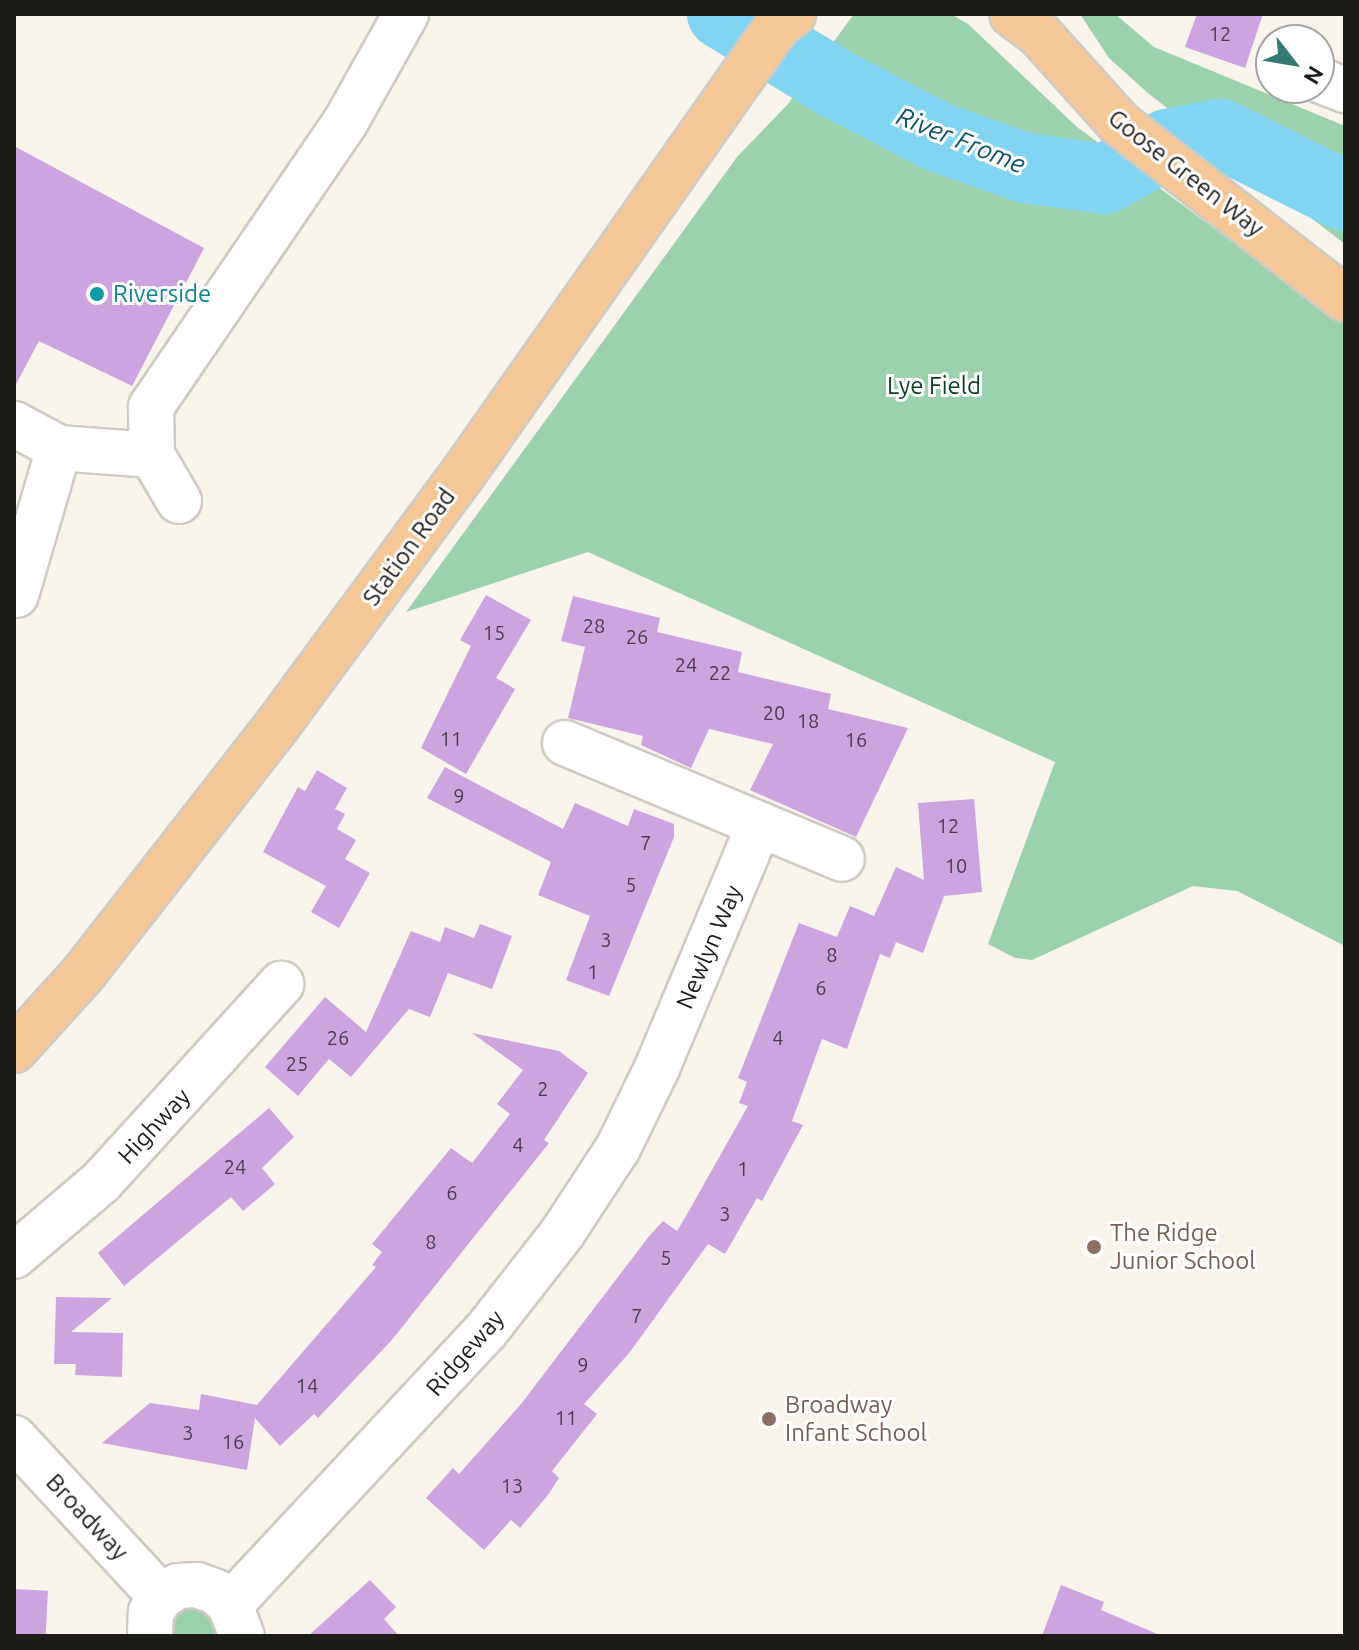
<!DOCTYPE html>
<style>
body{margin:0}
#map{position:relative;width:1359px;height:1650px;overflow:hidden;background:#f8f3eb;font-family:Ubuntu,sans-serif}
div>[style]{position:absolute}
.green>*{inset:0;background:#9bd1ad}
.river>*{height:70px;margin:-35px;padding:0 35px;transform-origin:35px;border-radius:35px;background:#81d5f2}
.building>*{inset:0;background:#cca5e0;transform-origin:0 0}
.roads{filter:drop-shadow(2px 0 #cfcbc3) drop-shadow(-2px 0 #cfcbc3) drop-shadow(0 2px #cfcbc3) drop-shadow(0 -2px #cfcbc3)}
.minor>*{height:44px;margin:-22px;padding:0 22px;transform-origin:22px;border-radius:22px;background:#fff}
.major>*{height:44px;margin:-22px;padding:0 22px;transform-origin:22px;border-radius:22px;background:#f5c796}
.dots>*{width:22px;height:22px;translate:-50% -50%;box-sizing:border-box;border:4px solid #fff;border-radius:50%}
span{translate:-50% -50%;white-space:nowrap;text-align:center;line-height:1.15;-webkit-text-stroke:6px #fff;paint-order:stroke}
.number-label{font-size:20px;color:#4a3e4b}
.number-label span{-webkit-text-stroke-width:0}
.street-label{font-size:24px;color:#1e1c19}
.culture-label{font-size:24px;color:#0d838f}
.left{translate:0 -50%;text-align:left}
.park-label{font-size:24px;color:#093f23}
.education-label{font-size:24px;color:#785e54}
.water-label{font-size:26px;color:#0c5468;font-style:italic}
.frame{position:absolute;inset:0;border:16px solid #1e1c19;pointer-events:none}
.north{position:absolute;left:1255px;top:24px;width:80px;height:80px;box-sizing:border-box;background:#fff;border:2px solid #a5a4a3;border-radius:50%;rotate:121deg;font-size:22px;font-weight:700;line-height:32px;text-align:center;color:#1e1c19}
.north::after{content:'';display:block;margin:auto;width:28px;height:36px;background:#357b71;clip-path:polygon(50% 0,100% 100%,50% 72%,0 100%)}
</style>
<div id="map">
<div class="green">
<i style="clip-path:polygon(854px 14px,951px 14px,968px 24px,1077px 127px,1345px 325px,1345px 946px,1237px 891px,1193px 886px,1032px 960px,1015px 958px,988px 944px,1055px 762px,588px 552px,406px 612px,737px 157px,788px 104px)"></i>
<i style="clip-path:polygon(1080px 14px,1115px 14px,1154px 47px,1345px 126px,1345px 244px,1149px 94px,1109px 58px)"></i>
<i style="clip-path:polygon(198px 1601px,227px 1636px,166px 1636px,174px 1607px)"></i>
</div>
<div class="river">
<i style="left:722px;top:14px;width:136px;rotate:31.5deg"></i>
<i style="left:838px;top:85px;width:113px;rotate:27.5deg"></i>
<i style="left:938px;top:137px;width:92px;rotate:19.6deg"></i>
<i style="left:1025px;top:168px;width:81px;rotate:7.8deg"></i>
<i style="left:1105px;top:179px;width:71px;rotate:-29.4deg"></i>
<i style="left:1167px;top:144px;width:55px;rotate:-10.5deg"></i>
<i style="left:1221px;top:134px;width:139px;rotate:26.6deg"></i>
</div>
<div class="building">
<i style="clip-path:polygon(1197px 14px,1263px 14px,1245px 68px,1185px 47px)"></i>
<i style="clip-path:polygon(14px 146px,204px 248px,132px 386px,39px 341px,14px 388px)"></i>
<i style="clip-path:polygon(486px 595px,531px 620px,496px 678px,515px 689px,466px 774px,421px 748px,471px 646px,460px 640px)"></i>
<i style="clip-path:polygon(573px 596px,660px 618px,657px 632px,742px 652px,738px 672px,831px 694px,828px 709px,908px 728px,856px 837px,750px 790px,773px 744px,709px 729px,691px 768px,641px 745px,643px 736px,568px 718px,585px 647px,561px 641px)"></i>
<i style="clip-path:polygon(445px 767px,563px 829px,575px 803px,628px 826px,634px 809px,674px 824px,674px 837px,609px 996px,566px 980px,590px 916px,538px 895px,551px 862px,427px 798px)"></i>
<i style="clip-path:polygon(317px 770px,347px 788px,335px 809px,345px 814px,337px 829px,356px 840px,345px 859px,370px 873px,339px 928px,311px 912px,326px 886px,263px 852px,298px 787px,305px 791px)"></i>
<i style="clip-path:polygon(974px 799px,982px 892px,944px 896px,923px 953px,896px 942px,890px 958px,880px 954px,847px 1049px,822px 1039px,792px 1121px,803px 1125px,762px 1201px,757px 1198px,725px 1254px,708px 1244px,630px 1352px,584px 1404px,597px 1414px,552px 1471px,559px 1478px,548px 1495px,520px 1528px,511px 1520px,484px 1550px,426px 1498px,453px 1468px,459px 1474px,521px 1404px,650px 1235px,663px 1221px,677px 1231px,686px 1216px,748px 1106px,739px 1103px,747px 1082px,738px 1078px,799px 923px,837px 937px,850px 906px,874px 916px,896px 867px,924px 880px,918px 803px)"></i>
<i style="clip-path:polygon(480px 924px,512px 936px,492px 989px,448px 973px,430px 1017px,409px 1009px,351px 1077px,329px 1059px,298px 1096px,265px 1067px,325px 997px,366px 1032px,411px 931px,440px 942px,445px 927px,474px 938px)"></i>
<i style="clip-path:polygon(472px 1033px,559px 1051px,588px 1073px,544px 1140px,549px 1143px,391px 1341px,318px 1418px,314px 1414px,280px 1446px,255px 1418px,247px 1470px,102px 1443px,150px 1403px,199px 1410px,201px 1394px,257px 1405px,376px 1267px,372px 1265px,382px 1252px,372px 1244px,451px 1148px,472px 1163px,510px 1114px,497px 1104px,523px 1070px)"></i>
<i style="clip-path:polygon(269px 1108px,294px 1137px,262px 1168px,275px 1184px,243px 1211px,231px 1197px,124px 1286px,98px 1253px)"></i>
<i style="clip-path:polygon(56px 1297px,112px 1298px,71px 1332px,123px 1333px,122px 1377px,75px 1375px,76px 1364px,54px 1364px)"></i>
<i style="clip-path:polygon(370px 1580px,396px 1607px,384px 1619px,399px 1636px,308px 1636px)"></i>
<i style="clip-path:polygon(1061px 1585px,1104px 1602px,1101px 1610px,1162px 1636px,1042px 1636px)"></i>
<i style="left:14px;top:1589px;width:34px;height:47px;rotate:3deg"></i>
</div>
<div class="roads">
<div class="minor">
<i style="left:1319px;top:80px;width:28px;rotate:21deg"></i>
<i style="left:14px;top:424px;width:51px;rotate:28.1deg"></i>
<i style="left:59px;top:448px;width:93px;rotate:4.3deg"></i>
<i style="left:179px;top:501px;width:53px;rotate:-120.4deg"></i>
<i style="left:152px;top:455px;width:48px;rotate:-91.2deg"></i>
<i style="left:151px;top:407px;width:346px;rotate:-55.7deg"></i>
<i style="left:346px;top:121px;width:123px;rotate:-60.7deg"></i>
<i style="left:16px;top:595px;width:153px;rotate:-73.7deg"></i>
<i style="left:565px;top:743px;width:300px;rotate:22.7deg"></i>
<i style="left:14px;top:1256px;width:114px;rotate:-40.4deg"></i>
<i style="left:101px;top:1182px;width:268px;rotate:-47.7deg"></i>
<i style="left:14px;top:1438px;width:217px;rotate:47.2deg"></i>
<i style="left:230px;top:1605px;width:374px;rotate:-47deg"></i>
<i style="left:485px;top:1332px;width:127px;rotate:-52deg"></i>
<i style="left:563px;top:1232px;width:100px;rotate:-56.8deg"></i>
<i style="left:618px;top:1148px;width:89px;rotate:-64deg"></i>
<i style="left:657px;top:1068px;width:264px;rotate:-67.2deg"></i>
<i style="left:150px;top:1636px;width:24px;rotate:-88deg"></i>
<i style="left:151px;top:1612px;width:18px;rotate:-56deg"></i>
<i style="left:161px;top:1597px;width:20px;rotate:-33deg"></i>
<i style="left:178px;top:1586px;width:19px;rotate:-3deg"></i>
<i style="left:197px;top:1585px;width:20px;rotate:20deg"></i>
<i style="left:216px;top:1592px;width:19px;rotate:43deg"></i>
<i style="left:230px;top:1605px;width:33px;rotate:69deg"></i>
</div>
<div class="major">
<i style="left:1012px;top:14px;width:34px;rotate:37deg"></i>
<i style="left:1039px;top:34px;width:120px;rotate:48deg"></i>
<i style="left:1119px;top:123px;width:286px;rotate:37.9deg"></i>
<i style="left:14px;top:1050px;width:103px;rotate:-47.8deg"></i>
<i style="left:83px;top:974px;width:318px;rotate:-52deg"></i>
<i style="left:279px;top:723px;width:308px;rotate:-53.6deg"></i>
<i style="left:462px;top:475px;width:550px;rotate:-54.92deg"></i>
<i style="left:778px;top:25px;width:19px;rotate:-36deg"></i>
</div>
</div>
<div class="dots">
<i style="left:97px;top:294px;background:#0f9aa8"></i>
<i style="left:1094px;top:1247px;background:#8d6e63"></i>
<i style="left:769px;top:1419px;background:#8d6e63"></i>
</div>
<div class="number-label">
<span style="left:1220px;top:33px">12</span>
<span style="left:594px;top:625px">28</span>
<span style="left:494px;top:632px">15</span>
<span style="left:637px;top:636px">26</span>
<span style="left:686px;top:664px">24</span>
<span style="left:720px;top:672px">22</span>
<span style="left:774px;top:712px">20</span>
<span style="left:808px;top:720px">18</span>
<span style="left:451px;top:738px">11</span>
<span style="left:856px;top:739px">16</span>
<span style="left:459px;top:795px">9</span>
<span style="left:948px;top:825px">12</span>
<span style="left:646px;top:842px">7</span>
<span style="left:956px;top:865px">10</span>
<span style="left:631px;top:884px">5</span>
<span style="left:606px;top:939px">3</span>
<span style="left:832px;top:954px">8</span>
<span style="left:593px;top:971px">1</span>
<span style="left:821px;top:987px">6</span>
<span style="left:338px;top:1037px">26</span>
<span style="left:778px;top:1037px">4</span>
<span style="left:297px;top:1063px">25</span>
<span style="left:543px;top:1088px">2</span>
<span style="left:518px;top:1144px">4</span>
<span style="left:235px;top:1166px">24</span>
<span style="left:743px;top:1168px">1</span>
<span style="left:452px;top:1192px">6</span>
<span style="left:725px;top:1213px">3</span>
<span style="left:431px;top:1241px">8</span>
<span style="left:666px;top:1257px">5</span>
<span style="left:637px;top:1315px">7</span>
<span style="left:583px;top:1364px">9</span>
<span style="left:307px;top:1385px">14</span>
<span style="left:566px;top:1417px">11</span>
<span style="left:188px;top:1432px">3</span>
<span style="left:233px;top:1441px">16</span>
<span style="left:512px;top:1485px">13</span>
</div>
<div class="street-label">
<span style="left:1186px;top:173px;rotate:38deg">Goose Green Way</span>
<span style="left:409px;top:547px;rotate:-54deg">Station Road</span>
<span style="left:709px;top:947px;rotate:-67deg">Newlyn Way</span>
<span style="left:154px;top:1126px;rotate:-47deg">Highway</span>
<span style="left:465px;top:1353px;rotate:-49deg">Ridgeway</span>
<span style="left:87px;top:1517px;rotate:47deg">Broadway</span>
</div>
<div class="culture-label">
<span class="left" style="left:113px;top:294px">Riverside</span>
</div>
<div class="park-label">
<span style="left:934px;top:386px">Lye Field</span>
</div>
<div class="education-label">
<span class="left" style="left:1110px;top:1247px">The Ridge<br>Junior School</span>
<span class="left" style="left:785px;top:1419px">Broadway<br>Infant School</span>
</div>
<div class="water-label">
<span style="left:961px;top:140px;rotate:22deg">River Frome</span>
</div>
<div class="frame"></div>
<div class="north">N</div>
</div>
